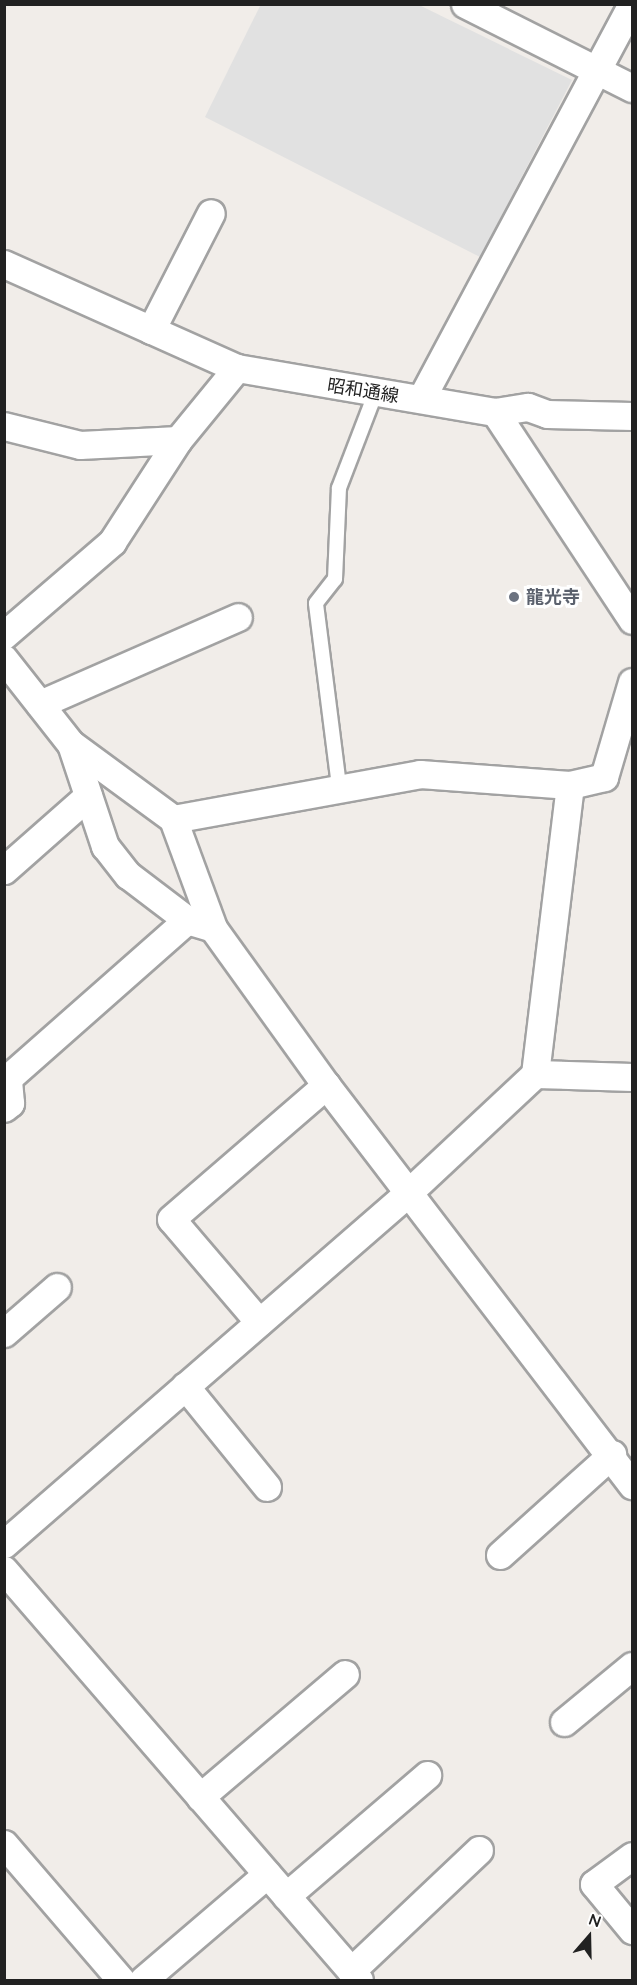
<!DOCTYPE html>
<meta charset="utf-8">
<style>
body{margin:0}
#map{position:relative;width:637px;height:1985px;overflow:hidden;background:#f1ede9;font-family:Quicksand,"Noto Sans JP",sans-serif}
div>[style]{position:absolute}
.parking>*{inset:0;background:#e1e1e1}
.roads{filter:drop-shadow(2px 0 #a2a2a2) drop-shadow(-2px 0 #a2a2a2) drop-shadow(0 2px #a2a2a2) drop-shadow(0 -2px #a2a2a2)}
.service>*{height:14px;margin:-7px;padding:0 7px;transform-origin:7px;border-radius:7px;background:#fff}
.minor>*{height:27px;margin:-13.5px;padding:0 13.5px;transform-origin:13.5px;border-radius:13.5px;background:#fff}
.dots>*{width:16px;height:16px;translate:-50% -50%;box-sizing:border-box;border:3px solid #fff;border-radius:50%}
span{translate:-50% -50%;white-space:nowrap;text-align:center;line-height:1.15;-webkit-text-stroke:6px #fff;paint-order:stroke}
.street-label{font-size:18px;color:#212121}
.worship-label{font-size:18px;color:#5b616d;font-weight:700}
.left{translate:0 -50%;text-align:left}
.frame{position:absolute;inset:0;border:6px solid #212121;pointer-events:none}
.north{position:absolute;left:559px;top:1907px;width:60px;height:60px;-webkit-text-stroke:4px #fff;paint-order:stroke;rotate:20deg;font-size:16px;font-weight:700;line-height:24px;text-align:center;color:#212121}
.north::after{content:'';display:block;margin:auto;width:21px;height:27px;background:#212121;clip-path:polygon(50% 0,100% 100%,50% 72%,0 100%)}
</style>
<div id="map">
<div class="parking">
<i style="clip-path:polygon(261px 4px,419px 5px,572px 80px,480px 257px,205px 117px)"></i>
</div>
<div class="roads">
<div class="service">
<i style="left:339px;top:786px;width:184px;rotate:-97.2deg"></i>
<i style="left:316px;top:603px;width:31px;rotate:-52deg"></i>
<i style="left:335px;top:579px;width:91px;rotate:-87.5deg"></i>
<i style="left:339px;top:488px;width:101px;rotate:-69deg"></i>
</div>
<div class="minor">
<i style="left:465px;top:4px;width:187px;rotate:26.7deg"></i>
<i style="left:4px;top:264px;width:255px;rotate:24.1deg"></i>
<i style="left:237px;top:368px;width:262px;rotate:9.7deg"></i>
<i style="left:495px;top:412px;width:249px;rotate:56.6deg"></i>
<i style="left:151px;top:330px;width:131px;rotate:-62.9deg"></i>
<i style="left:421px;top:399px;width:448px;rotate:-61.9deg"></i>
<i style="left:495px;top:412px;width:33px;rotate:-9deg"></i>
<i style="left:528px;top:407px;width:20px;rotate:20deg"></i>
<i style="left:547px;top:414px;width:85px;rotate:1.3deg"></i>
<i style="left:4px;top:426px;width:78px;rotate:14deg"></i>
<i style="left:80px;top:445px;width:98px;rotate:-2.9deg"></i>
<i style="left:4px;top:635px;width:143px;rotate:-40.7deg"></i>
<i style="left:112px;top:542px;width:121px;rotate:-57.1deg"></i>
<i style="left:178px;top:440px;width:93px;rotate:-50.7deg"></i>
<i style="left:4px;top:659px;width:108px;rotate:51.8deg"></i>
<i style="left:71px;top:744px;width:108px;rotate:71.6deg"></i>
<i style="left:105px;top:846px;width:37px;rotate:52deg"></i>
<i style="left:128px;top:875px;width:74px;rotate:37.3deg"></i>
<i style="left:187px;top:920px;width:27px;rotate:17deg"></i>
<i style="left:213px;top:928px;width:193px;rotate:54.3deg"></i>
<i style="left:326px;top:1085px;width:504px;rotate:52.58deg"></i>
<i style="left:40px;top:704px;width:216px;rotate:-23.7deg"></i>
<i style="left:71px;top:744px;width:127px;rotate:36.3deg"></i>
<i style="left:173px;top:819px;width:116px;rotate:69.8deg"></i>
<i style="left:173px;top:819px;width:251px;rotate:-10.3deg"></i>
<i style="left:420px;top:774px;width:150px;rotate:4.2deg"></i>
<i style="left:4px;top:870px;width:112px;rotate:-41.4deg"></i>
<i style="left:535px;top:1074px;width:97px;rotate:1.8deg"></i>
<i style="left:4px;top:1108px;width:8px;rotate:-40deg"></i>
<i style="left:10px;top:1103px;width:25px;rotate:-95deg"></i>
<i style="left:8px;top:1078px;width:239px;rotate:-41.4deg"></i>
<i style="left:259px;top:1322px;width:135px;rotate:-130.5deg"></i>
<i style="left:171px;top:1219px;width:205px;rotate:-40.8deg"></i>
<i style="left:4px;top:1333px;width:70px;rotate:-41deg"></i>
<i style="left:185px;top:1386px;width:130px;rotate:50.9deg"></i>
<i style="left:4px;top:1544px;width:535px;rotate:-40.98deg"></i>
<i style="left:408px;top:1193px;width:174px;rotate:-43.1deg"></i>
<i style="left:535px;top:1074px;width:291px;rotate:-83.1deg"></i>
<i style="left:570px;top:785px;width:35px;rotate:-13deg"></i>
<i style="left:604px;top:777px;width:99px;rotate:-73.6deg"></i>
<i style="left:500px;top:1555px;width:151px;rotate:-42deg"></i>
<i style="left:4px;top:1570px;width:542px;rotate:49.11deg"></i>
<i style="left:564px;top:1722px;width:88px;rotate:-39.5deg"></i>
<i style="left:200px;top:1797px;width:190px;rotate:-40.3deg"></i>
<i style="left:4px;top:1844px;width:179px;rotate:49.3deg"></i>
<i style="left:632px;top:1856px;width:47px;rotate:143.6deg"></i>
<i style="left:594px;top:1884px;width:60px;rotate:50.4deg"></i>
<i style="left:286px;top:1896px;width:186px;rotate:-40.6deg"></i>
<i style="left:351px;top:1971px;width:176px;rotate:-43.4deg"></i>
<i style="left:143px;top:1980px;width:163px;rotate:-40.5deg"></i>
</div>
</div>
<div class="dots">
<i style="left:514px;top:597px;background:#6b7280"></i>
</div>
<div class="street-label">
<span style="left:363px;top:391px;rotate:9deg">昭和通線</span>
</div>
<div class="worship-label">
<span class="left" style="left:526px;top:597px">龍光寺</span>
</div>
<div class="frame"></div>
<div class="north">N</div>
</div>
